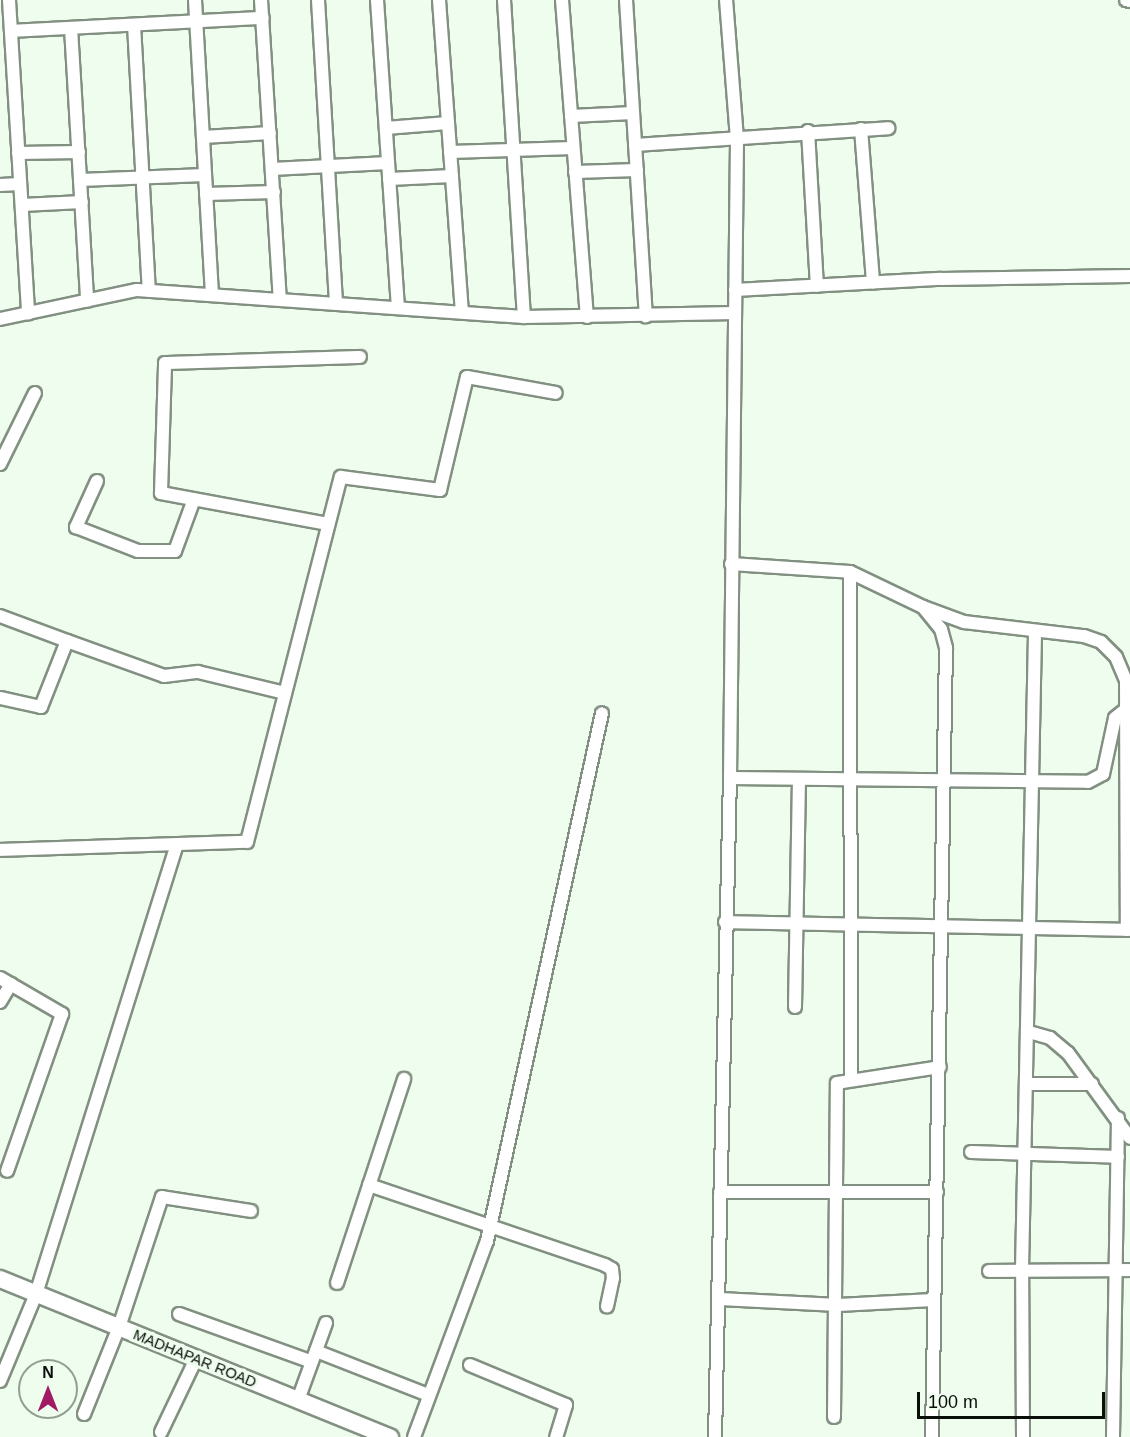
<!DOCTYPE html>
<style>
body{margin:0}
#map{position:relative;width:1130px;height:1437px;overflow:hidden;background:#eefded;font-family:Arial,sans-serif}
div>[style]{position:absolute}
.roads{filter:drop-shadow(2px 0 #829082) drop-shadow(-2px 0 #829082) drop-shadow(0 2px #829082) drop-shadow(0 -2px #829082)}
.street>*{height:12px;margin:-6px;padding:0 6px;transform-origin:6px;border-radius:6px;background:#fff}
.secondary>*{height:16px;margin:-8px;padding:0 8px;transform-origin:8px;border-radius:8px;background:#fff}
span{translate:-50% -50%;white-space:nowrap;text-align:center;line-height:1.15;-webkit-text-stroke:6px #eefded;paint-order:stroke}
.street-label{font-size:15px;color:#0a0f0a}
.north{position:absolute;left:18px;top:1359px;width:60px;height:60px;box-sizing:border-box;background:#eefded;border:2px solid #939e92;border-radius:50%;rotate:0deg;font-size:16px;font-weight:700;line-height:24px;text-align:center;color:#0a0f0a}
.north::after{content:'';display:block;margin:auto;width:21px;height:27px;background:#a21a64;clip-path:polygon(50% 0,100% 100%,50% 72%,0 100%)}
.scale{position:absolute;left:917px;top:1392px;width:188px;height:27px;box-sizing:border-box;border:3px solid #0a0f0a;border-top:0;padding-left:8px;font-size:18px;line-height:21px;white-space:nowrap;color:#0a0f0a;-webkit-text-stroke:4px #eefded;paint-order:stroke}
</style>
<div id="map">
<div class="roads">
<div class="street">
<i style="left:9px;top:0;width:314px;rotate:86.5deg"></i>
<i style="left:195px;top:0;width:295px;rotate:86.7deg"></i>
<i style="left:261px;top:0;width:300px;rotate:86.4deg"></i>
<i style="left:318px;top:0;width:303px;rotate:86.6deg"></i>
<i style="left:377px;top:0;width:308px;rotate:86.1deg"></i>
<i style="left:439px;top:0;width:313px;rotate:85.8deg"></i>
<i style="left:504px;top:0;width:318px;rotate:86.4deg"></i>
<i style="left:562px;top:0;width:318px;rotate:85.5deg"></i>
<i style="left:626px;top:0;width:317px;rotate:86.4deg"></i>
<i style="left:1126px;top:0;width:4px;rotate:14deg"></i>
<i style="left:134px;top:25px;width:266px;rotate:86.8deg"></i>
<i style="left:71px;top:28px;width:273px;rotate:86.6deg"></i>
<i style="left:11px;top:31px;width:252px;rotate:-3deg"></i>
<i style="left:571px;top:116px;width:62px;rotate:-2.8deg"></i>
<i style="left:386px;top:128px;width:62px;rotate:-4.6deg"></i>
<i style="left:861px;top:129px;width:154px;rotate:85.5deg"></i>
<i style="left:808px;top:131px;width:155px;rotate:86.7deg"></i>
<i style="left:203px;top:137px;width:67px;rotate:-3.4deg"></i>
<i style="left:635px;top:145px;width:254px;rotate:-3.8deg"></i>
<i style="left:450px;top:152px;width:123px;rotate:-1.9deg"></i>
<i style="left:18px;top:153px;width:61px;rotate:-0.9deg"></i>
<i style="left:272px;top:169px;width:116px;rotate:-3deg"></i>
<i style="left:575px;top:172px;width:62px;rotate:-1.8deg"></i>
<i style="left:389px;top:179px;width:63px;rotate:-2.7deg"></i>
<i style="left:80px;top:180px;width:125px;rotate:-2.3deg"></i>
<i style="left:0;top:185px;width:20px;rotate:-3deg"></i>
<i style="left:206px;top:194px;width:68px;rotate:-1.7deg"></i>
<i style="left:22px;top:205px;width:60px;rotate:-2.9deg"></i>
<i style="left:735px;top:290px;width:206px;rotate:-3.1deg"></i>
<i style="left:941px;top:279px;width:189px;rotate:-0.9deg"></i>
<i style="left:0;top:319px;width:140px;rotate:-12deg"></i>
<i style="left:137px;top:290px;width:388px;rotate:4deg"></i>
<i style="left:524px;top:317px;width:211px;rotate:-1.1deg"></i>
<i style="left:0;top:464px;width:79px;rotate:-63.8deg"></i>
<i style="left:97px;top:481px;width:51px;rotate:114.5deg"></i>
<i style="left:76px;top:527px;width:66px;rotate:21.2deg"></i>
<i style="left:138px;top:551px;width:37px"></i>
<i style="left:175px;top:551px;width:55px;rotate:-69.9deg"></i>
<i style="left:328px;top:524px;width:170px;rotate:-169.5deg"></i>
<i style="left:161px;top:493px;width:130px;rotate:-88.2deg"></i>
<i style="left:165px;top:363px;width:195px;rotate:-1.8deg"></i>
<i style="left:731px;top:564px;width:119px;rotate:3.8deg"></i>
<i style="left:850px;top:572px;width:81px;rotate:25.6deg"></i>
<i style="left:923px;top:607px;width:44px;rotate:20.1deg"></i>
<i style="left:964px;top:622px;width:121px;rotate:6.7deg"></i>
<i style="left:1084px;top:636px;width:18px;rotate:19deg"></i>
<i style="left:1101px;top:642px;width:21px;rotate:45deg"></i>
<i style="left:1116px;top:657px;width:25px;rotate:67deg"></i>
<i style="left:1126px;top:680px;width:250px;rotate:89.8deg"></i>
<i style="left:850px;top:572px;width:508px;rotate:89.89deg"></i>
<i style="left:923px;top:607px;width:28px;rotate:51deg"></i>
<i style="left:941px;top:629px;width:20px;rotate:75deg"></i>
<i style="left:946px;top:648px;width:789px;rotate:91.02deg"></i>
<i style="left:0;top:616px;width:72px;rotate:20.5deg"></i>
<i style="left:67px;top:641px;width:71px;rotate:111.5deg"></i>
<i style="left:41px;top:707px;width:42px;rotate:-167.6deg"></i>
<i style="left:67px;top:641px;width:103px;rotate:19.8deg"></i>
<i style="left:164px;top:676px;width:34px;rotate:-7deg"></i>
<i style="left:198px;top:672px;width:89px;rotate:13.6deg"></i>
<i style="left:730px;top:778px;width:358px;rotate:0.6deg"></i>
<i style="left:1088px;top:782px;width:17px;rotate:-28deg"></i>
<i style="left:1103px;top:774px;width:57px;rotate:-77.9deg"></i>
<i style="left:1115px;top:718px;width:19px;rotate:-39deg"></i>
<i style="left:0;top:850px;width:247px;rotate:-1.9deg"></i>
<i style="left:247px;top:842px;width:377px;rotate:-75.6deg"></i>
<i style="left:341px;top:477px;width:100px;rotate:7.5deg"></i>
<i style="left:440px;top:490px;width:116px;rotate:-76.6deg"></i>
<i style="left:467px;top:377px;width:90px;rotate:10.2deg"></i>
<i style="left:725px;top:922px;width:405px;rotate:1.1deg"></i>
<i style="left:0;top:978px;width:72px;rotate:30.1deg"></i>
<i style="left:62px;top:1014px;width:166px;rotate:109.3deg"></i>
<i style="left:0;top:1002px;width:21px;rotate:-59deg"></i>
<i style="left:795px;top:1007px;width:227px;rotate:-89deg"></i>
<i style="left:1029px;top:1032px;width:22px;rotate:16deg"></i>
<i style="left:1050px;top:1038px;width:23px;rotate:40deg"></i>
<i style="left:1068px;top:1053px;width:105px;rotate:53.9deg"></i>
<i style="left:1027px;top:1084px;width:65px"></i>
<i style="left:971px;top:1152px;width:147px;rotate:1.9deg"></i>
<i style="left:369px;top:1185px;width:249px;rotate:18.7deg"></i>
<i style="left:605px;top:1265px;width:8px;rotate:30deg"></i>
<i style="left:612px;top:1269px;width:9px;rotate:84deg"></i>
<i style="left:613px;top:1278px;width:29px;rotate:102deg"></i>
<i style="left:720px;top:1192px;width:217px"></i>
<i style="left:989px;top:1271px;width:141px;rotate:-0.4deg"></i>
<i style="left:337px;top:1283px;width:215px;rotate:-71.8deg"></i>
<i style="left:720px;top:1299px;width:118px;rotate:2.9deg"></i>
<i style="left:838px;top:1305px;width:95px;rotate:-3deg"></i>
<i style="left:179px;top:1314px;width:141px;rotate:19.8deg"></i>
<i style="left:316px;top:1351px;width:120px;rotate:21.4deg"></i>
<i style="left:470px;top:1365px;width:104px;rotate:22.6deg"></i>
<i style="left:566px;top:1405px;width:34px;rotate:107deg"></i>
<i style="left:0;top:1381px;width:94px;rotate:-67.5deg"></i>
<i style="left:36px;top:1294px;width:471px;rotate:-72.6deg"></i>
<i style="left:298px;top:1400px;width:82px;rotate:-70deg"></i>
<i style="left:84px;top:1414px;width:94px;rotate:-68.1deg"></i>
<i style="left:119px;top:1327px;width:137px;rotate:-71.7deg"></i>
<i style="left:162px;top:1197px;width:90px;rotate:8.9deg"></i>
<i style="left:834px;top:1417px;width:334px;rotate:-89.5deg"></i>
<i style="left:837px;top:1083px;width:104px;rotate:-8.8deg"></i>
<i style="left:161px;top:1432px;width:81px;rotate:-64.4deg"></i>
<i style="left:414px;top:1437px;width:209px;rotate:-69.6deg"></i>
<i style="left:487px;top:1241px;width:540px;rotate:-77.71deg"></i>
<i style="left:715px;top:1437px;width:659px;rotate:-88.7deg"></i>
<i style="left:730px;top:778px;width:639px;rotate:-89.37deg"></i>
<i style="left:737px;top:139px;width:139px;rotate:-94.5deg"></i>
<i style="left:1023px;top:1437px;width:167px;rotate:-90.3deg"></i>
<i style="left:1022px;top:1270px;width:639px;rotate:-88.83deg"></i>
<i style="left:1113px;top:1437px;width:319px;rotate:-89.1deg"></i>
</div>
<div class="secondary">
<i style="left:0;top:1279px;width:421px;rotate:22.1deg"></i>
</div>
</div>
<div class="street-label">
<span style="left:195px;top:1358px;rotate:22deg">MADHAPAR ROAD</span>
</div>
<div class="north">N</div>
<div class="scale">100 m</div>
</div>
